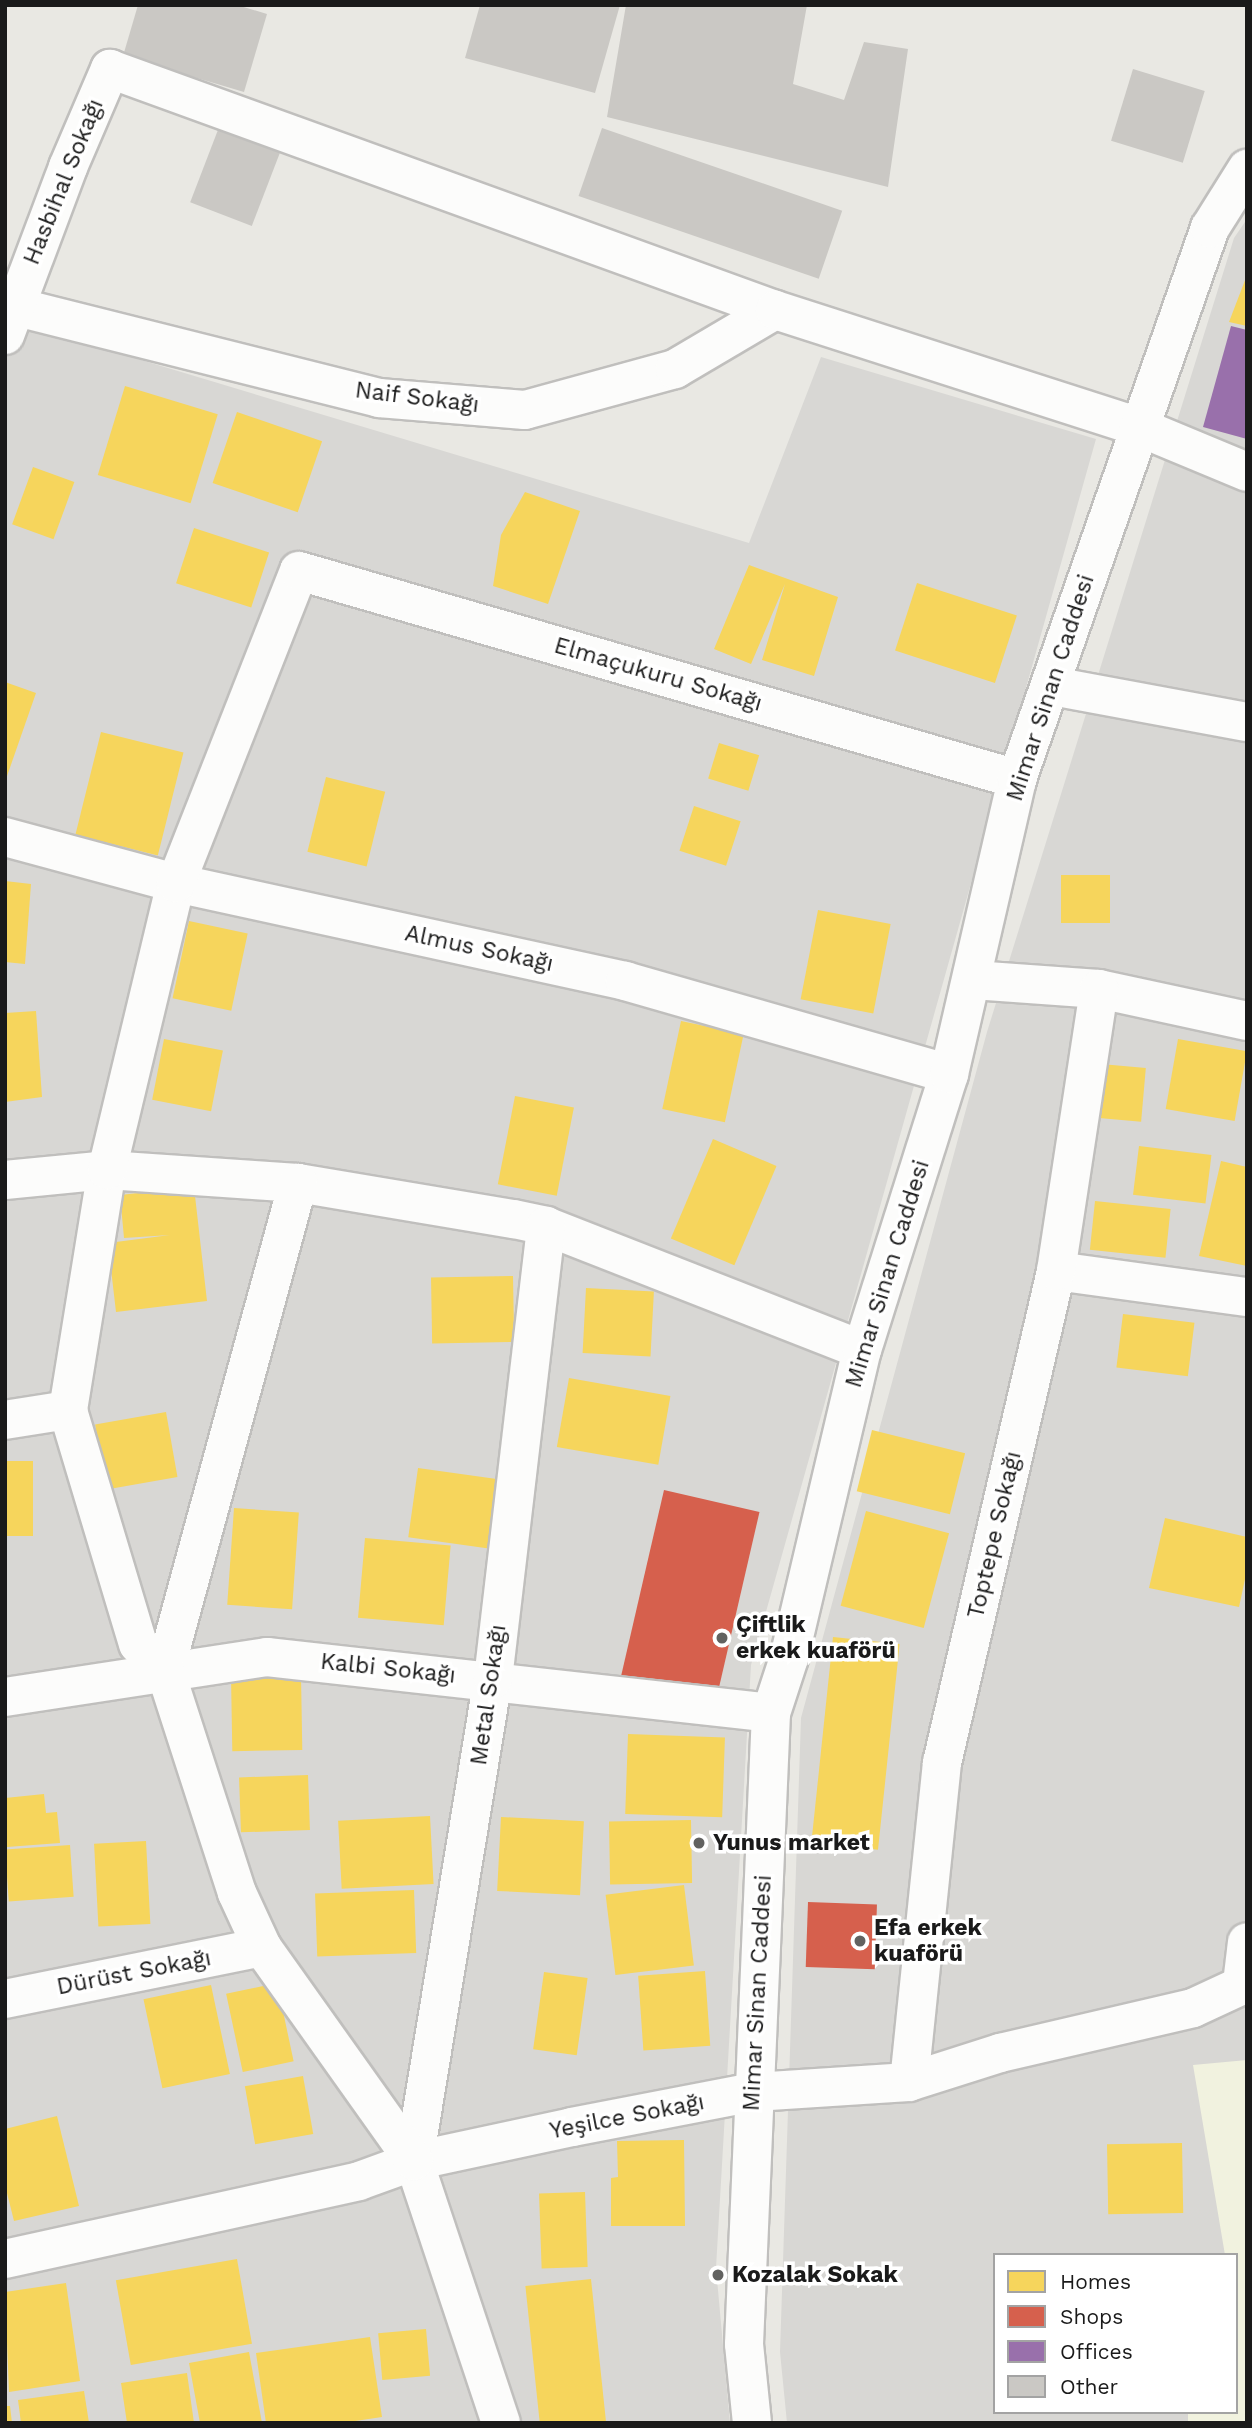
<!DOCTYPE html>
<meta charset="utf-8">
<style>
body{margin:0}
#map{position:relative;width:1252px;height:2428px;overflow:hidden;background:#e9e8e3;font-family:"Work Sans",sans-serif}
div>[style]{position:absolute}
.residential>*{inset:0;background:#d8d7d4}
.education>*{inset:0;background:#f1f2df}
.homes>*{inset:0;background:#f6d55c;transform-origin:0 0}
.shops>*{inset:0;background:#d6604d;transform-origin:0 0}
.offices>*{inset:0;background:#9970ab}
.building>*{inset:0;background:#cac8c4;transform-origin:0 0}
.roads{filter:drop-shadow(2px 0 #c0bfbd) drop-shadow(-2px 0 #c0bfbd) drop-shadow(0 2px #c0bfbd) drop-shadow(0 -2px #c0bfbd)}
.minor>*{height:38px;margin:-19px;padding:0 19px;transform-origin:19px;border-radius:19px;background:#fcfcfb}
.dots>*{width:19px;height:19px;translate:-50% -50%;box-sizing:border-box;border:4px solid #fff;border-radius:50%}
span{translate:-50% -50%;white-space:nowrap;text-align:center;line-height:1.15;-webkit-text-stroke:7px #fff;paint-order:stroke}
.street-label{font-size:23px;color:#1a1a1a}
.poi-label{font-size:23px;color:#1a1a1a;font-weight:700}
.left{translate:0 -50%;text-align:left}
.frame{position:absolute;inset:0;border:7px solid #1a1a1a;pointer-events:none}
.legend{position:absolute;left:993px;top:2253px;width:245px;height:161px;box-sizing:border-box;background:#fff;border:2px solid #a3a3a3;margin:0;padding:9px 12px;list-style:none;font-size:21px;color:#1a1a1a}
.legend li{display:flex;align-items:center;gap:14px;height:35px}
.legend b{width:35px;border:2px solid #a3a3a3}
</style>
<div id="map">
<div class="residential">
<i style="clip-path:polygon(evenodd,1247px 219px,1247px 2423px,787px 2423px,780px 2352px,801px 1718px,987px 1032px,1234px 238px,1247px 219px,995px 2255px,1236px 2255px,1236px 2412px,995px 2412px,995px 2255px)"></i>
<i style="clip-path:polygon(5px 319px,749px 543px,821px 357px,1096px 439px,751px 1665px,716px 2268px,730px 2423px,5px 2423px)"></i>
</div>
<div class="education">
<i style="clip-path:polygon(1247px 2060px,1247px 2423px,1188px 2423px,1188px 2412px,1236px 2412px,1236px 2255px,1225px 2255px,1193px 2065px)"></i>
</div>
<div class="homes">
<i style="clip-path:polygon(1247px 275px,1247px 326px,1229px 322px)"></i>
<i style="left:125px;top:386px;width:97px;height:93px;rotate:17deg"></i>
<i style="left:237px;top:412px;width:90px;height:75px;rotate:19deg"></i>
<i style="left:33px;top:467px;width:44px;height:61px;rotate:20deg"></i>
<i style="clip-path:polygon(525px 492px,580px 511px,548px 604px,493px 586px,501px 535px)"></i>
<i style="left:194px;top:528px;width:79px;height:58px;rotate:18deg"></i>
<i style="clip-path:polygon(749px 565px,838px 597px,814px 676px,762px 660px,785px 584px,751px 664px,714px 649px)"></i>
<i style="left:917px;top:583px;width:105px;height:71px;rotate:18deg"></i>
<i style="clip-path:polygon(5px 682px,36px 693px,6px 779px,5px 779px)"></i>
<i style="left:101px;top:732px;width:85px;height:106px;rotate:14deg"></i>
<i style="left:719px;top:743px;width:42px;height:37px;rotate:17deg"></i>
<i style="left:326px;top:777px;width:61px;height:77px;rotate:14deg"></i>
<i style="left:694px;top:806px;width:49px;height:47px;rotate:18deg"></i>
<i style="left:1061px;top:875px;width:49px;height:48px"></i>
<i style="clip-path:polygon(5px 881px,31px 884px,25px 964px,5px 962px)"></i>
<i style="left:818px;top:910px;width:74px;height:91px;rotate:11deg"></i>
<i style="left:189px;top:921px;width:60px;height:79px;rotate:12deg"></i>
<i style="clip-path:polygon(36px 1011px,42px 1097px,5px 1102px,5px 1013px)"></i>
<i style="left:681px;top:1021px;width:64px;height:90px;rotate:12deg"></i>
<i style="left:164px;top:1039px;width:60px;height:62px;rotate:11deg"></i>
<i style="left:1178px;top:1039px;width:70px;height:71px;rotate:10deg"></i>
<i style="left:1101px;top:1064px;width:45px;height:54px;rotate:5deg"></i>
<i style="left:515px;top:1096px;width:60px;height:90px;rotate:11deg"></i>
<i style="left:713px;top:1139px;width:69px;height:108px;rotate:23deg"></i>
<i style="left:1139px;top:1146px;width:73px;height:49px;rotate:7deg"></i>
<i style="clip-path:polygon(1221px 1161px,1247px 1167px,1247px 1266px,1199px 1256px)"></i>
<i style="clip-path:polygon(194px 1187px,207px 1301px,116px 1312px,108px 1243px,170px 1235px,124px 1238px,120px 1195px)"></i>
<i style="left:1095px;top:1201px;width:76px;height:49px;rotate:6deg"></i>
<i style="left:513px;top:1276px;width:66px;height:82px;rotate:89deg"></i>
<i style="left:586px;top:1288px;width:68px;height:65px;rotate:3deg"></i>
<i style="left:1123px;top:1314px;width:72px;height:54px;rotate:7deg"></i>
<i style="left:569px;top:1378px;width:103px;height:70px;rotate:10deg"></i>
<i style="left:166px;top:1412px;width:66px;height:72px;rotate:80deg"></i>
<i style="left:872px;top:1430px;width:96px;height:63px;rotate:14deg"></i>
<i style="left:5px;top:1461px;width:28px;height:75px"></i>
<i style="left:418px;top:1468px;width:83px;height:70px;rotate:8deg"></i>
<i style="left:234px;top:1508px;width:65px;height:97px;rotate:4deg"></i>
<i style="left:866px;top:1511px;width:86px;height:98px;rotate:15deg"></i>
<i style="clip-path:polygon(1165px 1518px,1247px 1537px,1247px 1570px,1239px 1607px,1149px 1588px)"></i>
<i style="left:365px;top:1538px;width:86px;height:80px;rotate:5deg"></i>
<i style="left:833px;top:1637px;width:67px;height:207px;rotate:6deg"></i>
<i style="left:301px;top:1675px;width:75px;height:70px;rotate:89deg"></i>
<i style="left:628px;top:1734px;width:97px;height:80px;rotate:2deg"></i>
<i style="left:308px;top:1775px;width:55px;height:69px;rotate:88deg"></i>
<i style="clip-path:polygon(44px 1794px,46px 1813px,57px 1812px,60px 1843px,7px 1847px,5px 1798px)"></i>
<i style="left:430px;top:1816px;width:68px;height:92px;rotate:87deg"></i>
<i style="left:501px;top:1817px;width:83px;height:74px;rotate:3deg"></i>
<i style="left:691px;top:1820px;width:63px;height:82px;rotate:89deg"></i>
<i style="left:146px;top:1841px;width:83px;height:52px;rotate:87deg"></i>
<i style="left:70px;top:1845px;width:52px;height:65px;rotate:86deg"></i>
<i style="left:684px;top:1885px;width:81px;height:79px;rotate:83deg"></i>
<i style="left:414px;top:1890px;width:63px;height:99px;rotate:88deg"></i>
<i style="left:705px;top:1971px;width:75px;height:67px;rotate:86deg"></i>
<i style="left:544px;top:1972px;width:44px;height:78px;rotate:8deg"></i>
<i style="left:277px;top:1983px;width:80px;height:52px;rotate:78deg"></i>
<i style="left:211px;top:1985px;width:91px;height:69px;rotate:78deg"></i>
<i style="left:303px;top:2076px;width:59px;height:59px;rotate:80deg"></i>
<i style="clip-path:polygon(57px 2116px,79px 2206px,14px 2221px,5px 2185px,5px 2129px)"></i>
<i style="clip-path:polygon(684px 2140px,685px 2226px,611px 2226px,611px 2178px,618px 2177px,617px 2141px)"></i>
<i style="left:1182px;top:2143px;width:70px;height:75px;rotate:89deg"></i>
<i style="left:585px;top:2192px;width:75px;height:46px;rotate:88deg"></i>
<i style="left:237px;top:2259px;width:86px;height:123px;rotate:80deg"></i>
<i style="left:591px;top:2279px;width:145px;height:66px;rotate:84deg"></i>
<i style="clip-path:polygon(66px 2283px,80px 2381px,9px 2392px,5px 2292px)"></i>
<i style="left:426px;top:2329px;width:47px;height:48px;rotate:85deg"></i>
<i style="clip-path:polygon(370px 2337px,382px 2417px,342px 2423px,266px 2423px,256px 2353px)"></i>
<i style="clip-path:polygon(249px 2352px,262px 2423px,200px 2423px,189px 2363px)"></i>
<i style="clip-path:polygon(187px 2373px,194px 2423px,127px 2423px,121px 2383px)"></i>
<i style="clip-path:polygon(84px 2391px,89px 2423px,21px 2423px,18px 2400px)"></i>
<i style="clip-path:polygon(5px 2406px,10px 2406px,12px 2423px,5px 2423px)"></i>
</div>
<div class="shops">
<i style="left:664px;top:1490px;width:98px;height:190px;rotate:13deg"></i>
<i style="left:808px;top:1902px;width:69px;height:65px;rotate:2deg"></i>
</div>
<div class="offices">
<i style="clip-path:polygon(1231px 326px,1247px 330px,1247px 439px,1203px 427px)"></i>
</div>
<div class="building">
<i style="clip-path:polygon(138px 5px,237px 5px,267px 14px,244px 92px,123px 56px)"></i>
<i style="clip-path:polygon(480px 5px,620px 5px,595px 93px,465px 58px)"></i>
<i style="clip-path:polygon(626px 5px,807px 5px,793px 84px,844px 100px,864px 42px,908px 49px,888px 187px,607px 117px)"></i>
<i style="left:1133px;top:69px;width:75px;height:75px;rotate:17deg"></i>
<i style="left:221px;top:122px;width:66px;height:86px;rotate:21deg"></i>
<i style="left:602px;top:128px;width:254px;height:72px;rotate:19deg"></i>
</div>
<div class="roads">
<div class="minor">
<i style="left:5px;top:304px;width:386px;rotate:14.1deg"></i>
<i style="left:379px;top:398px;width:146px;rotate:4.7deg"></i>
<i style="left:525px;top:410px;width:156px;rotate:-15.3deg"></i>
<i style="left:675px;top:369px;width:116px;rotate:-30.5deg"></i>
<i style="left:5px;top:335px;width:179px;rotate:-69.4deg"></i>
<i style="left:68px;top:167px;width:107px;rotate:-66.8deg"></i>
<i style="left:110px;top:69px;width:707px;rotate:19.92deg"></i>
<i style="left:775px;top:310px;width:382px;rotate:17.8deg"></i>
<i style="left:1139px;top:427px;width:117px;rotate:22.6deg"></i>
<i style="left:1052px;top:686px;width:198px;rotate:10.5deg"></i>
<i style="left:5px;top:837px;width:177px;rotate:15.1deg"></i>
<i style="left:176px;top:883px;width:460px;rotate:12.3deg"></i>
<i style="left:625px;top:981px;width:337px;rotate:16deg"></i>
<i style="left:973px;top:980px;width:126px;rotate:4.1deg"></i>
<i style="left:1099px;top:989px;width:151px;rotate:12.2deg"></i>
<i style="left:5px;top:1180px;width:102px;rotate:-5.6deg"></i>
<i style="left:107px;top:1170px;width:191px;rotate:3.9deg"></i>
<i style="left:298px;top:1183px;width:219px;rotate:9.5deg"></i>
<i style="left:514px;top:1219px;width:33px;rotate:12deg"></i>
<i style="left:546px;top:1226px;width:339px;rotate:21.4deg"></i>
<i style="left:1056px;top:1271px;width:193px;rotate:7.8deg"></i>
<i style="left:5px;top:1420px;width:64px;rotate:-9deg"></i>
<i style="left:165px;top:1670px;width:505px;rotate:-74.72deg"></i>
<i style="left:5px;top:1697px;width:265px;rotate:-8.7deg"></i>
<i style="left:267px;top:1657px;width:507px;rotate:6.34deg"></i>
<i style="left:1242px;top:1984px;width:42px;rotate:-83.2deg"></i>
<i style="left:5px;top:1999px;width:262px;rotate:-11.4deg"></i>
<i style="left:909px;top:2082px;width:321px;rotate:-84.1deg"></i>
<i style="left:942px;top:1763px;width:505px;rotate:-76.95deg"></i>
<i style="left:1056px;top:1271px;width:285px;rotate:-81.3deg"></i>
<i style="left:414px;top:2161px;width:488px;rotate:-80.7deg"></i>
<i style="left:493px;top:1679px;width:456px;rotate:-83.3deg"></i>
<i style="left:5px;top:2259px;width:362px;rotate:-12.4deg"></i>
<i style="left:359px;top:2181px;width:59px;rotate:-20deg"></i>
<i style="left:414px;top:2161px;width:162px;rotate:-12.1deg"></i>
<i style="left:572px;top:2127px;width:185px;rotate:-10.9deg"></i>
<i style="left:754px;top:2092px;width:155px;rotate:-3.7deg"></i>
<i style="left:909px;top:2082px;width:96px;rotate:-17.7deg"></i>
<i style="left:1000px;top:2053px;width:198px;rotate:-13.1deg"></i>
<i style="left:1193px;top:2008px;width:60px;rotate:-24.8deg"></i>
<i style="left:501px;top:2423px;width:276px;rotate:-108.4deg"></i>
<i style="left:414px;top:2161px;width:262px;rotate:-125.4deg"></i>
<i style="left:262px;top:1947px;width:60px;rotate:-114.8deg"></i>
<i style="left:237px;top:1893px;width:234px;rotate:-107.9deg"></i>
<i style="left:165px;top:1670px;width:37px;rotate:-136deg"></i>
<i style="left:138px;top:1644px;width:244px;rotate:-106.7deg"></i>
<i style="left:68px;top:1410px;width:243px;rotate:-80.8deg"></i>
<i style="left:107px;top:1170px;width:295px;rotate:-76.5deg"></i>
<i style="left:176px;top:883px;width:335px;rotate:-68.5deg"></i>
<i style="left:299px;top:571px;width:748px;rotate:16.16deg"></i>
<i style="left:752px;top:2423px;width:79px;rotate:-95.8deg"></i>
<i style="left:744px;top:2344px;width:632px;rotate:-87.55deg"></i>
<i style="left:771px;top:1713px;width:58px;rotate:-71.9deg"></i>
<i style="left:789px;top:1658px;width:317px;rotate:-76.7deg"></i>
<i style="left:862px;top:1350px;width:289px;rotate:-72.5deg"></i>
<i style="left:949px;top:1074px;width:303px;rotate:-77deg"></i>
<i style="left:1017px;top:779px;width:584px;rotate:-70.7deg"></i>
<i style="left:1210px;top:228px;width:70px;rotate:-57.9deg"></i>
</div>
</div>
<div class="dots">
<i style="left:722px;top:1638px;background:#626260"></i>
<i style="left:699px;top:1843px;background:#626260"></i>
<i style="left:860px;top:1941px;background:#626260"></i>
<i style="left:718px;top:2275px;background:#626260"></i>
</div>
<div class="street-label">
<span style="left:64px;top:182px;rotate:-68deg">Hasbihal Sokağı</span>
<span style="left:417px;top:398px;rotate:7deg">Naif Sokağı</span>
<span style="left:658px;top:675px;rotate:16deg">Elmaçukuru Sokağı</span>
<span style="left:1051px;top:688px;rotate:-72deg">Mimar Sinan Caddesi</span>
<span style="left:479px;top:949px;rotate:12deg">Almus Sokağı</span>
<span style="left:888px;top:1274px;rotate:-73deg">Mimar Sinan Caddesi</span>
<span style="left:995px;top:1535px;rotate:-77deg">Toptepe Sokağı</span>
<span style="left:388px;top:1669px;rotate:6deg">Kalbi Sokağı</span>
<span style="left:489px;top:1695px;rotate:-82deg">Metal Sokağı</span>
<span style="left:134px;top:1973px;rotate:-11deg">Dürüst Sokağı</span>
<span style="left:758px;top:1993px;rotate:-87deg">Mimar Sinan Caddesi</span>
<span style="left:627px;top:2117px;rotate:-11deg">Yeşilce Sokağı</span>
</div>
<div class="poi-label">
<span class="left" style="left:736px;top:1638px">Çiftlik<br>erkek kuaförü</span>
<span class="left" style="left:713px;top:1843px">Yunus market</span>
<span class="left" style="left:874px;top:1941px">Efa erkek<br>kuaförü</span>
<span class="left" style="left:732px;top:2275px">Kozalak Sokak</span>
</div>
<div class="frame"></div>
<ul class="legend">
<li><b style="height:19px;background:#f6d55c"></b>Homes</li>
<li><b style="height:19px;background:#d6604d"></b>Shops</li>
<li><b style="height:19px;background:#9970ab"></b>Offices</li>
<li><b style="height:19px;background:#cac8c4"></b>Other</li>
</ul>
</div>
